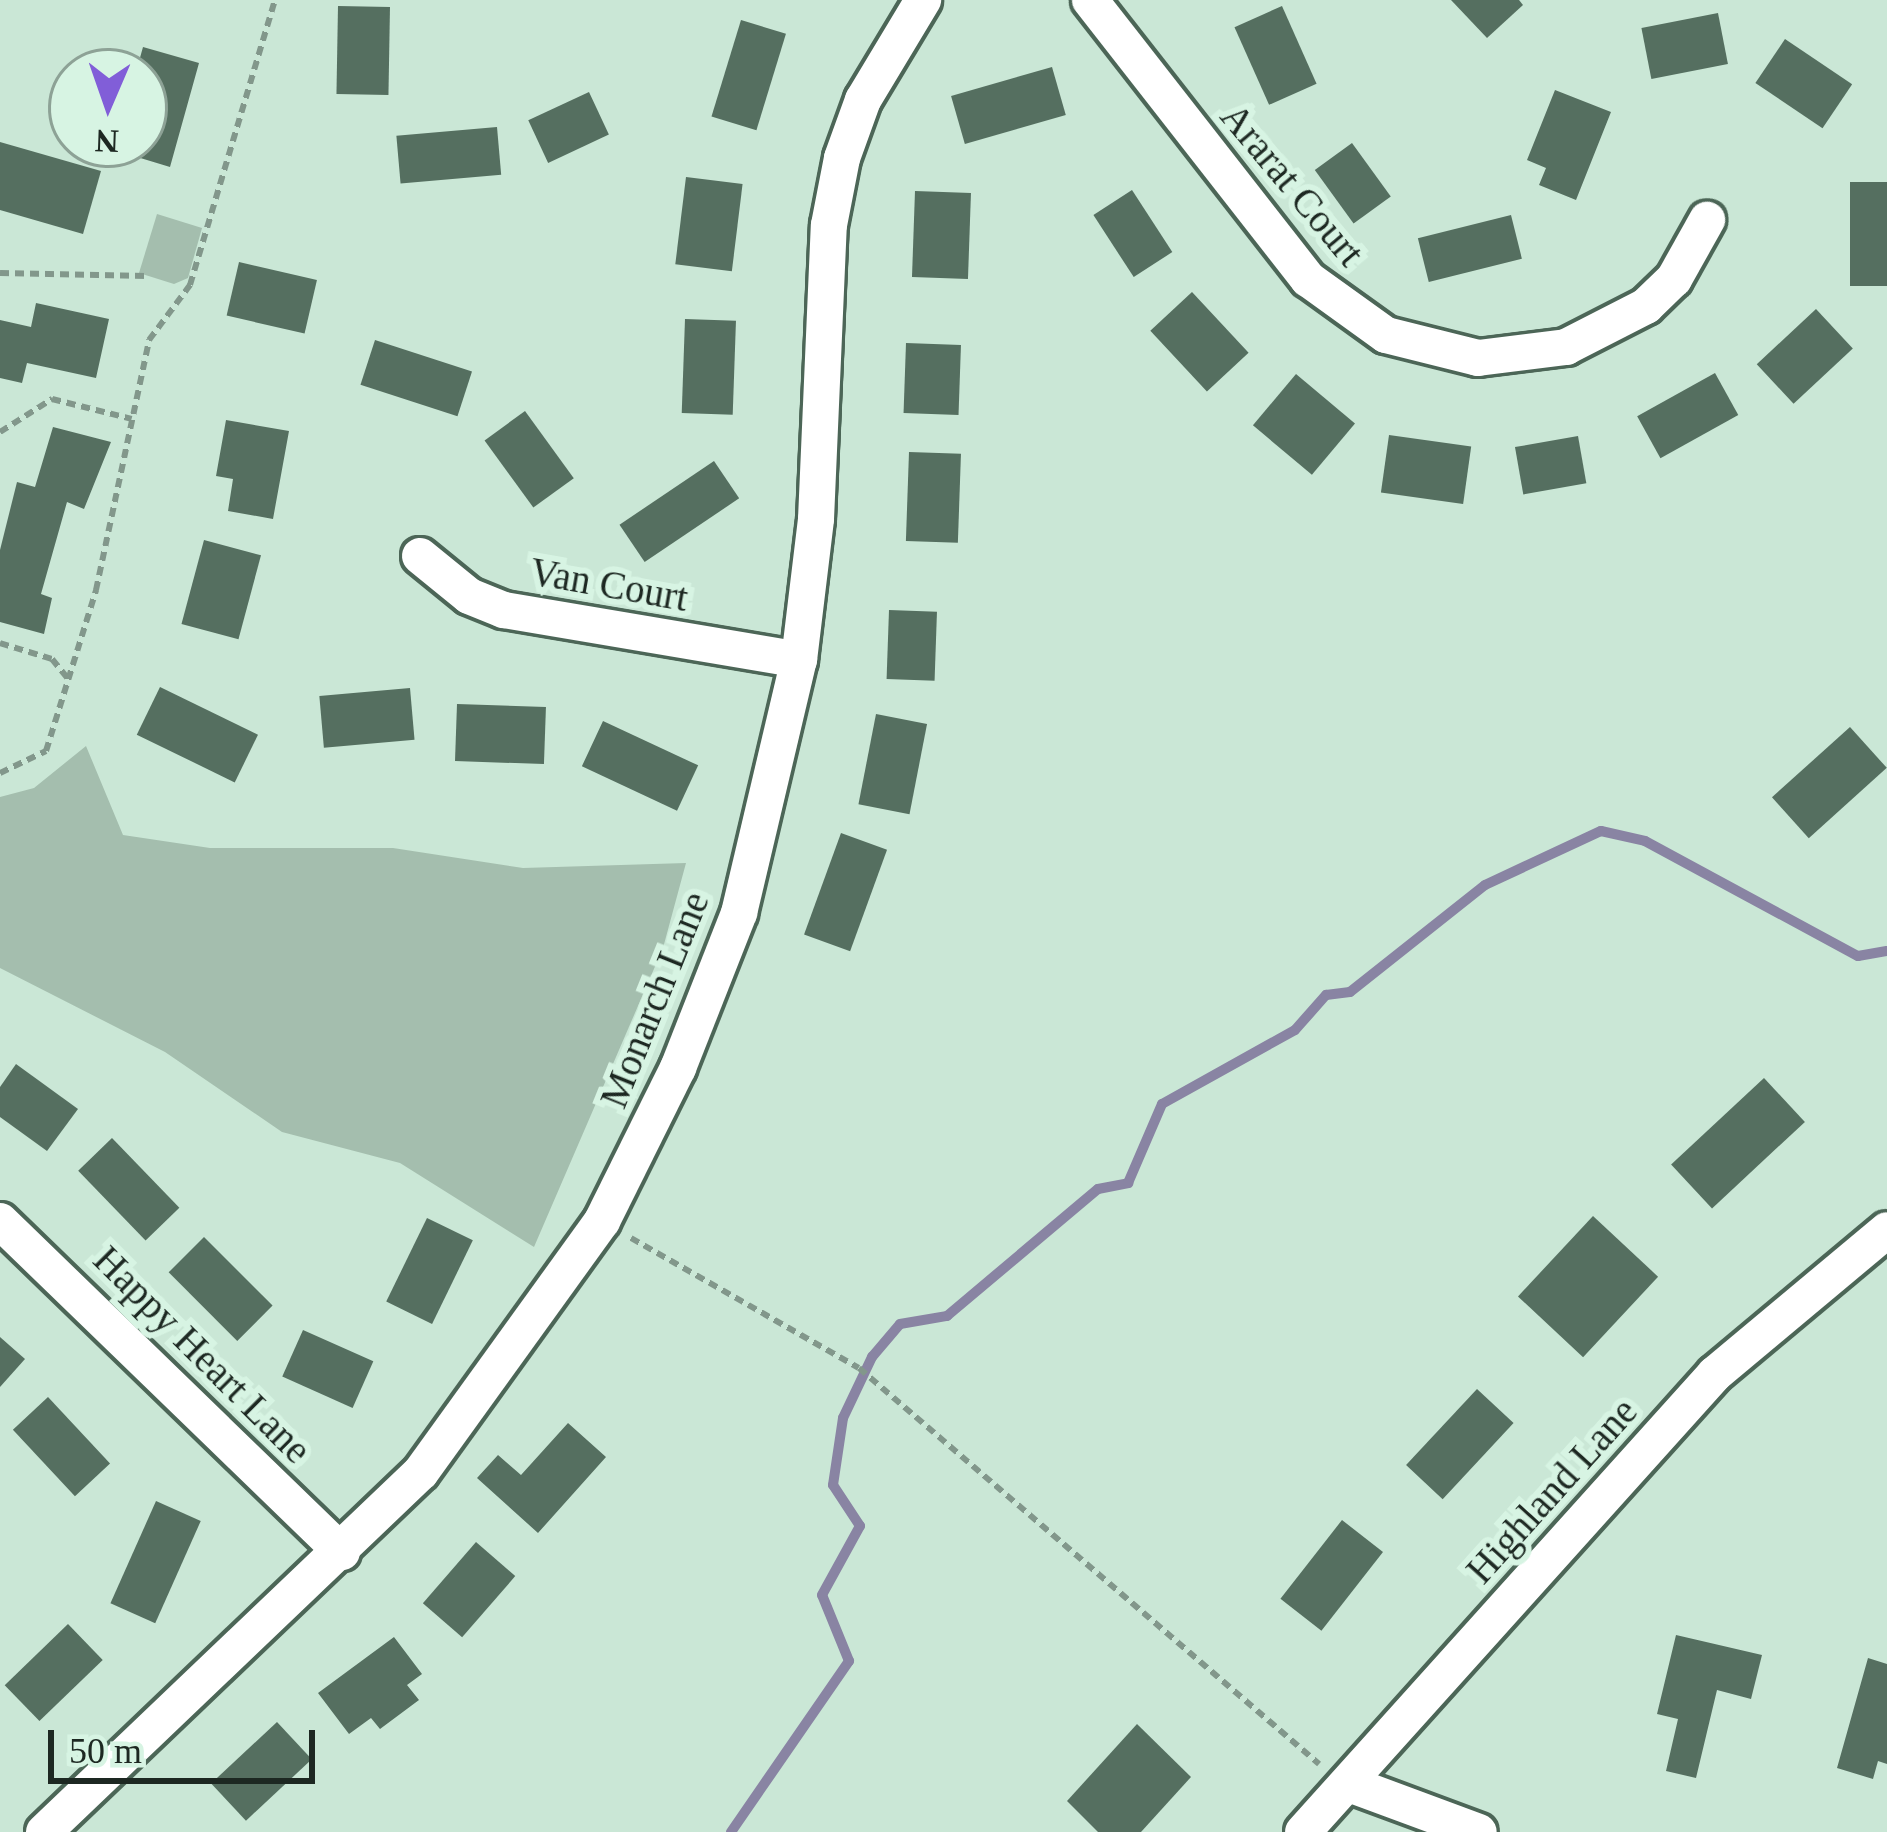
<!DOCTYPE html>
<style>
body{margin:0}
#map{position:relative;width:1887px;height:1832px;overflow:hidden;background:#cae7d6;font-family:"Times New Roman",serif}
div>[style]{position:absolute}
.green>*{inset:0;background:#a4beae}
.stream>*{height:10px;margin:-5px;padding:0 5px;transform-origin:5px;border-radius:5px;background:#8984a3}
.building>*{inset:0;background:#556f60;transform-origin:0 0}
.path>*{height:6px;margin-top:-3px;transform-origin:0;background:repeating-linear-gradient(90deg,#82978b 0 9px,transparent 0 15px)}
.roads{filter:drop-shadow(3px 0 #4c6657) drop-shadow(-3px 0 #4c6657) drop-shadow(0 3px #4c6657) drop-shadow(0 -3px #4c6657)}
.minor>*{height:36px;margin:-18px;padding:0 18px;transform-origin:18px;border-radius:18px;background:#fff}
span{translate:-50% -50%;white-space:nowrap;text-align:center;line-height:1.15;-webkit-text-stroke:12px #d7f4e3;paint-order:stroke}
.street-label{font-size:39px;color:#1d2822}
.north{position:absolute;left:48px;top:48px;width:120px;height:120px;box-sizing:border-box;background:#d7f4e3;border:3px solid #8da296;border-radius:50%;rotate:182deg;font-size:33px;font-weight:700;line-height:48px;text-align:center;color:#1d2822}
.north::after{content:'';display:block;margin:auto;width:42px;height:54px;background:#815ed8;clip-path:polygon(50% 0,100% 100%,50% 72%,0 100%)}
.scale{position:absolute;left:48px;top:1730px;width:267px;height:54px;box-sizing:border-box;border:6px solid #1d2822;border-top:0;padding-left:15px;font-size:36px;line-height:42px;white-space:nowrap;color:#1d2822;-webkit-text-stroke:9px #d7f4e3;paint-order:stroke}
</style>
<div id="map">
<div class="green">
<i style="clip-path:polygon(157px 214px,202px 228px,188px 278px,174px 284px,139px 273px)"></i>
<i style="clip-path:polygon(86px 746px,123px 835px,210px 848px,393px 848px,523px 868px,686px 863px,663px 948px,534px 1247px,400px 1163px,282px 1132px,165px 1052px,0 968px,0 797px,34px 788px)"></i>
</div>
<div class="stream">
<i style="left:731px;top:1832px;width:208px;rotate:-55.4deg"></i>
<i style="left:849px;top:1661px;width:71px;rotate:-112.2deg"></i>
<i style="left:822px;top:1595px;width:79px;rotate:-61.2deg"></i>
<i style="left:860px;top:1526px;width:49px;rotate:-123.4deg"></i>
<i style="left:833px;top:1485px;width:68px;rotate:-81.5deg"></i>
<i style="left:843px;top:1418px;width:68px;rotate:-64.6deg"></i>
<i style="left:872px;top:1357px;width:43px;rotate:-49.7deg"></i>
<i style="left:900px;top:1324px;width:48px;rotate:-9.7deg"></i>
<i style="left:947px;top:1316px;width:197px;rotate:-40.1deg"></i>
<i style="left:1098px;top:1189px;width:31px;rotate:-11deg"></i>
<i style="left:1128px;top:1183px;width:86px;rotate:-66.7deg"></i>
<i style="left:1162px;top:1104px;width:152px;rotate:-29.1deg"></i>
<i style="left:1295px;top:1030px;width:47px;rotate:-48.5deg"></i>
<i style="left:1326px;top:995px;width:24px;rotate:-7deg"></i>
<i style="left:1350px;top:992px;width:172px;rotate:-38.4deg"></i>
<i style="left:1485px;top:885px;width:128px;rotate:-25deg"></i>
<i style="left:1601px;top:831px;width:45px;rotate:12.8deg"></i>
<i style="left:1645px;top:841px;width:242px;rotate:28.4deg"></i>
<i style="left:1858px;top:956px;width:29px;rotate:-10deg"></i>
</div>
<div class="building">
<i style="clip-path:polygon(1451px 0,1519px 0,1523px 5px,1487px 38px)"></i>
<i style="left:338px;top:6px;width:52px;height:88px;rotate:1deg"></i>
<i style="left:1282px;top:6px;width:85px;height:52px;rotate:66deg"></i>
<i style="left:1718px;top:13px;width:52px;height:78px;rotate:79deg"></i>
<i style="left:741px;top:20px;width:47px;height:101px;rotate:17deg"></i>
<i style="left:1785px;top:39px;width:81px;height:53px;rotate:34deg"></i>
<i style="clip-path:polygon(143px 47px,199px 63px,170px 167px,114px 150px,144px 144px,144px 72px,136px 72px)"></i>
<i style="left:1052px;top:67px;width:50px;height:105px;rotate:74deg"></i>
<i style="clip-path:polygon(1555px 90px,1611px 112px,1576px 200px,1539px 185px,1546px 168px,1527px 160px)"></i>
<i style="left:589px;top:92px;width:47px;height:67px;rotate:65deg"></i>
<i style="left:497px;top:127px;width:48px;height:101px;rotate:85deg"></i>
<i style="clip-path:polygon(0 142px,101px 171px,83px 234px,0 210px)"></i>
<i style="left:1352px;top:143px;width:66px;height:46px;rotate:54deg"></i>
<i style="left:686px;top:177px;width:57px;height:88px;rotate:7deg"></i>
<i style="left:1887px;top:182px;width:104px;height:37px;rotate:90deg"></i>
<i style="left:1132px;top:190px;width:74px;height:46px;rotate:57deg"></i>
<i style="left:915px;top:191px;width:56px;height:86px;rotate:2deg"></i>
<i style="left:1511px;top:215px;width:45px;height:96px;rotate:76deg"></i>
<i style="left:239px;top:262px;width:80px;height:55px;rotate:13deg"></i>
<i style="left:1192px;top:292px;width:83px;height:57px;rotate:47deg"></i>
<i style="clip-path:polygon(36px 303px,109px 319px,96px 378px,27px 363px,22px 383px,0 378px,0 320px,31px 327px)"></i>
<i style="left:1816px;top:309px;width:54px;height:81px;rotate:47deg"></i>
<i style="left:685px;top:319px;width:51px;height:94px;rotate:2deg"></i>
<i style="left:375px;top:340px;width:102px;height:47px;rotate:18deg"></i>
<i style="left:906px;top:343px;width:55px;height:70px;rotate:2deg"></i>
<i style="left:1715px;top:373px;width:48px;height:89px;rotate:61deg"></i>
<i style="left:1296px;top:374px;width:77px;height:67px;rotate:40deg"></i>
<i style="left:525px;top:411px;width:83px;height:50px;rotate:54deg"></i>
<i style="clip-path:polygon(226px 420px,289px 431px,273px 519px,228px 511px,233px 479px,216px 476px)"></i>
<i style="clip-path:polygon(53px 427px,111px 442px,84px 509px,67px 502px,41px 594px,52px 598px,44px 634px,0 622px,0 550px,17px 482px,35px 487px)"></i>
<i style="left:1389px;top:435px;width:83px;height:58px;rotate:8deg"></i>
<i style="left:1578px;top:436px;width:48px;height:64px;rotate:80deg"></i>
<i style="left:909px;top:452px;width:52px;height:89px;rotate:2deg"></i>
<i style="left:714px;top:461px;width:45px;height:114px;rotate:56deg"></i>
<i style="left:204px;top:540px;width:59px;height:87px;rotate:15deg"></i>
<i style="left:889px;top:610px;width:48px;height:69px;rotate:2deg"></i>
<i style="left:160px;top:687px;width:109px;height:53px;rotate:26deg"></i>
<i style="left:410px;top:688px;width:52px;height:91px;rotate:85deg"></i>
<i style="left:457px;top:704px;width:89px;height:57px;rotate:2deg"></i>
<i style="left:876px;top:714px;width:52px;height:92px;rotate:11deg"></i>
<i style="left:603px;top:721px;width:105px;height:50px;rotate:25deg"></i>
<i style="left:1850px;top:727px;width:55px;height:105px;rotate:48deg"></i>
<i style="left:841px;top:833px;width:49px;height:108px;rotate:20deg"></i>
<i style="clip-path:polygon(16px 1064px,78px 1109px,47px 1151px,0 1117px,0 1087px)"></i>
<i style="left:1764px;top:1078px;width:60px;height:127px;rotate:47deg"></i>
<i style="left:112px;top:1138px;width:97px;height:47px;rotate:46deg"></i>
<i style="left:1593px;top:1216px;width:89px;height:110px;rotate:43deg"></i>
<i style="left:427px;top:1218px;width:51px;height:93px;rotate:26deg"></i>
<i style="left:204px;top:1237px;width:97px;height:50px;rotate:45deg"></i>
<i style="left:303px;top:1330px;width:77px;height:51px;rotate:24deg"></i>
<i style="clip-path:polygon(0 1337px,25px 1359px,0 1387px)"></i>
<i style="left:1477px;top:1389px;width:50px;height:104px;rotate:43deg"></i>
<i style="left:48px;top:1397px;width:91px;height:48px;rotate:47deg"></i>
<i style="clip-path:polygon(568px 1423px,606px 1457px,538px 1533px,477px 1478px,498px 1455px,521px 1475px)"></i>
<i style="left:156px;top:1501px;width:49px;height:112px;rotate:24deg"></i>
<i style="left:1342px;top:1520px;width:52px;height:100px;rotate:38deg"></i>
<i style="left:476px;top:1542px;width:52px;height:81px;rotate:41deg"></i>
<i style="left:68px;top:1624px;width:50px;height:88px;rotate:46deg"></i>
<i style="clip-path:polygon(1676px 1635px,1762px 1655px,1751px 1699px,1717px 1690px,1696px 1778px,1666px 1771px,1678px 1719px,1657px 1714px)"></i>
<i style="clip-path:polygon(394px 1637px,422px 1674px,407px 1685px,419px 1700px,380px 1729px,371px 1718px,349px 1734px,318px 1693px)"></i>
<i style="clip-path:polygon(1868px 1658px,1887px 1664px,1887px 1764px,1878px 1761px,1873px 1779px,1837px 1768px)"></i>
<i style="left:277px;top:1722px;width:51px;height:90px;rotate:47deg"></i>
<i style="clip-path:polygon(1137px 1724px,1191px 1777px,1141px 1832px,1098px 1832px,1067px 1801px)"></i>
</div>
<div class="path">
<i style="left:0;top:273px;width:147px;rotate:1.2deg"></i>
<i style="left:0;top:432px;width:62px;rotate:-32.4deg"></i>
<i style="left:52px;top:399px;width:82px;rotate:14deg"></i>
<i style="left:0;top:643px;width:54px;rotate:17.1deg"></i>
<i style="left:52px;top:659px;width:26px;rotate:51deg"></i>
<i style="left:0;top:773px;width:51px;rotate:-25.6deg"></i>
<i style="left:46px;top:751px;width:169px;rotate:-72.7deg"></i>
<i style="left:96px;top:590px;width:256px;rotate:-78deg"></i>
<i style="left:149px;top:340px;width:69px;rotate:-53.3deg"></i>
<i style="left:190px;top:285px;width:297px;rotate:-73.4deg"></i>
<i style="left:631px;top:1238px;width:262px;rotate:29.7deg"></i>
<i style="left:859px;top:1368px;width:607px;rotate:40.72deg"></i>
</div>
<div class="roads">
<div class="minor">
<i style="left:1090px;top:0;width:354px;rotate:52deg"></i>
<i style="left:1308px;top:279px;width:96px;rotate:35.7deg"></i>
<i style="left:1386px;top:335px;width:95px;rotate:14deg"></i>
<i style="left:1478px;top:358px;width:89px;rotate:-7.1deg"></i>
<i style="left:1566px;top:347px;width:90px;rotate:-27.1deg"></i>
<i style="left:1646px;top:306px;width:39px;rotate:-44deg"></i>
<i style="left:1674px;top:279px;width:68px;rotate:-60.8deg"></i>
<i style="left:420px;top:556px;width:63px;rotate:39.2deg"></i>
<i style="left:469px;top:596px;width:38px;rotate:22deg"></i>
<i style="left:504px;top:610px;width:299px;rotate:9.6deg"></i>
<i style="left:0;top:1221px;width:476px;rotate:44.1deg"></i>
<i style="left:1352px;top:1785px;width:135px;rotate:20.3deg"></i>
<i style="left:44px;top:1832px;width:521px;rotate:-43.68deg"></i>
<i style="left:421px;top:1472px;width:309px;rotate:-54.2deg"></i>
<i style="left:602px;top:1221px;width:171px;rotate:-63.6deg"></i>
<i style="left:678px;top:1068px;width:167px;rotate:-68.5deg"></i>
<i style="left:739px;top:913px;width:260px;rotate:-76.7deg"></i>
<i style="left:799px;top:660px;width:142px;rotate:-83.1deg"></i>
<i style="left:816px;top:519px;width:294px;rotate:-87.5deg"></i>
<i style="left:829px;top:225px;width:68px;rotate:-79deg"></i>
<i style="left:842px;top:158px;width:62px;rotate:-70.1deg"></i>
<i style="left:863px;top:100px;width:117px;rotate:-59deg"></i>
<i style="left:1303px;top:1832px;width:616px;rotate:-48.03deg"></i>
<i style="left:1715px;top:1374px;width:224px;rotate:-39.9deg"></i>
</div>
</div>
<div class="street-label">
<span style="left:1292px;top:185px;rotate:50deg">Ararat Court</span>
<span style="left:609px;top:585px;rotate:10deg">Van Court</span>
<span style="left:655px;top:1000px;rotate:-68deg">Monarch Lane</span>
<span style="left:202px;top:1355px;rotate:45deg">Happy Heart Lane</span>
<span style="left:1552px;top:1491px;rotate:-48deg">Highland Lane</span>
</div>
<div class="north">N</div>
<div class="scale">50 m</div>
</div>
